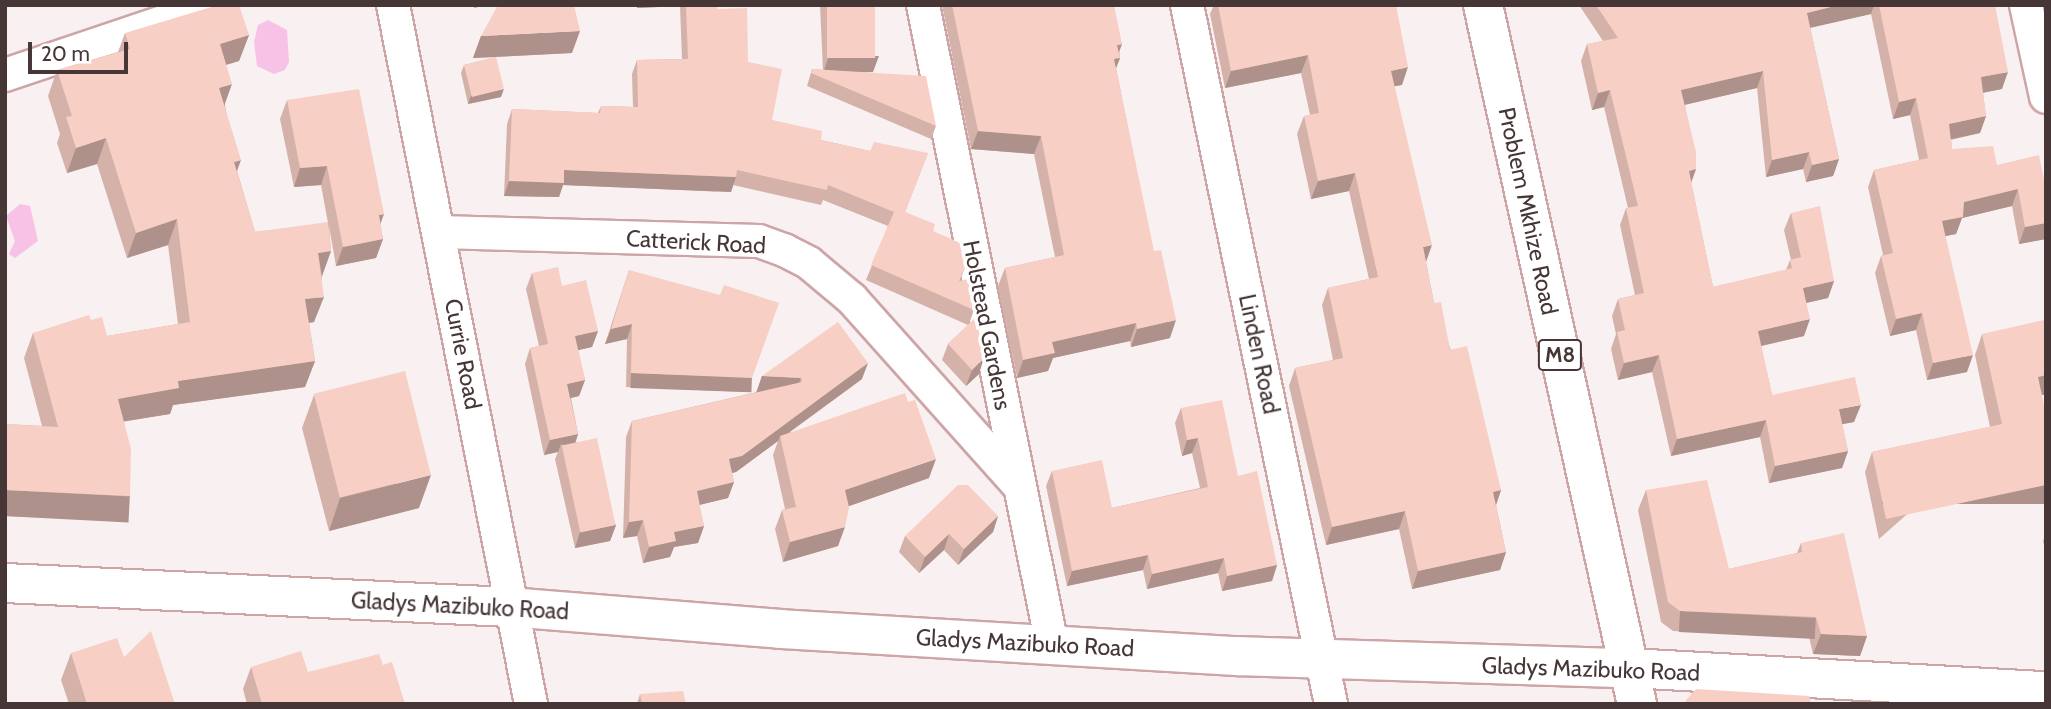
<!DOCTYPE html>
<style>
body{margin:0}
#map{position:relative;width:2051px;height:709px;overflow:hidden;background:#f9f0f1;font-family:Cabin,sans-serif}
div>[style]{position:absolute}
.water>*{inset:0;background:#f7c2e6}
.roads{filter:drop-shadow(2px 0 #cda5a6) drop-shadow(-2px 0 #cda5a6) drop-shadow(0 2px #cda5a6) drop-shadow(0 -2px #cda5a6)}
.minor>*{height:32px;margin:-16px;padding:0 16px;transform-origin:16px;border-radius:16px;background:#fff}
.tertiary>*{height:38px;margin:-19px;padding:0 19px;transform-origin:19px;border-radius:19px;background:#fff}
.primary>*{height:38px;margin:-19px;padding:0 19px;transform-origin:19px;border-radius:19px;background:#fff}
.wall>*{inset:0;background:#d4b2a9}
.shaded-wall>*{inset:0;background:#ad918a;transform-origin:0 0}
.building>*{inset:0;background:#f7cfc5;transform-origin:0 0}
span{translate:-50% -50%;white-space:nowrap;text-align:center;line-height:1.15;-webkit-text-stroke:7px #fff;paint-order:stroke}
.shield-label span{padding:2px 5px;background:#fff;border:2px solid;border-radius:5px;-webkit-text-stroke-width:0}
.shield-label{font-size:21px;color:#463636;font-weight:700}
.street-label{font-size:23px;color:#463636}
.frame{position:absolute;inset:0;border:7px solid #463636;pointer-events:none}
.scale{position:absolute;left:28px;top:42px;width:100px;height:32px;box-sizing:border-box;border:4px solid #463636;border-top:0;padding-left:9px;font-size:21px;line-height:24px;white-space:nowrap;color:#463636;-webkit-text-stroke:5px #fff;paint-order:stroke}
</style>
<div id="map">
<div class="water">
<i style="clip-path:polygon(268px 20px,287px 30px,289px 62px,285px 70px,274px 74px,257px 66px,254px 42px,258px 25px)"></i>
<i style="clip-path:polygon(20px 204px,30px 206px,38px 241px,15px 258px,9px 254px,15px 241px,6px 216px)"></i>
</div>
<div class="roads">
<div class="minor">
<i style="left:393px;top:5px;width:712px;rotate:78.83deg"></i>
<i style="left:923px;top:5px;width:653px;rotate:78.6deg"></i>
<i style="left:1187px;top:5px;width:714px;rotate:78.36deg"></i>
<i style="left:2026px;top:5px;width:94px;rotate:77.7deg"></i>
<i style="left:5px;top:75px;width:219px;rotate:-18.6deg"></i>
<i style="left:440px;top:232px;width:319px;rotate:1.6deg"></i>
<i style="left:759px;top:241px;width:27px;rotate:20deg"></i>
<i style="left:784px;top:250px;width:28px;rotate:27deg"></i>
<i style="left:809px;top:263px;width:56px;rotate:39.9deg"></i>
<i style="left:852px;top:299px;width:251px;rotate:48.2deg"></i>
</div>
<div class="tertiary">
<i style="left:5px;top:583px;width:505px;rotate:2.73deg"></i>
<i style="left:509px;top:607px;width:272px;rotate:4.6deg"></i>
<i style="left:780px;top:629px;width:459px;rotate:3.4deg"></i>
<i style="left:1238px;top:656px;width:392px;rotate:1.8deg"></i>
<i style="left:1630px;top:668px;width:417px;rotate:3.2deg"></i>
</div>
<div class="primary">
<i style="left:1483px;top:5px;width:716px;rotate:77.58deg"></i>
</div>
</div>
<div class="wall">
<i style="clip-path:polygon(637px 5px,716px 5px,717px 9px,748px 62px,772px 120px,821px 140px,870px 151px,928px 153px,905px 212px,933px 231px,965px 267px,960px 281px,974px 310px,969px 324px,979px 374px,966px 386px,942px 360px,948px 344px,968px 325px,866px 280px,888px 226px,823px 200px,821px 205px,733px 185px,731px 192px,563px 185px,559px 197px,504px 196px,507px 124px,512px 109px,598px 113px,601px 106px,633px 107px,632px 74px,637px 60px,682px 59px,680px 6px,637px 8px)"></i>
<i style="clip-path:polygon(820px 5px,875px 5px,873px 72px,863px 72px,936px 126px,931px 139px,807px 86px,812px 69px,823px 70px)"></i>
<i style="clip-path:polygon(942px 5px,1114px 5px,1120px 58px,1116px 68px,1170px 338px,1131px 347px,1130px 341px,1053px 358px,1048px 371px,1017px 378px,998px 286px,1005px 268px,1055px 257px,1034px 154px,971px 149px)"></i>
<i style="clip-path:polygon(1214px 5px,1396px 5px,1402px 85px,1394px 86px,1426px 262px,1434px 303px,1501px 490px,1496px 505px,1506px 552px,1500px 570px,1412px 589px,1399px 529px,1326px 545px,1289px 386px,1295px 368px,1333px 360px,1322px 305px,1328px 288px,1369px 279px,1349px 191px,1311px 199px,1297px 134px,1304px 116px,1310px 115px,1301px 73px,1225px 88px,1210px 14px)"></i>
<i style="clip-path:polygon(1579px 5px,1995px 5px,2002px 89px,1983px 93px,1986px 116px,1980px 133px,1951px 140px,1952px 149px,1997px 165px,2046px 190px,2046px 239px,2019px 244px,2012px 206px,1962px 218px,1956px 234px,1945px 236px,1967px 372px,1927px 380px,1916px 330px,1890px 336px,1875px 273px,1881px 256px,1883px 255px,1868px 187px,1874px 170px,1919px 160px,1910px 115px,1893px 119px,1871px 14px,1810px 27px,1839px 159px,1833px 176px,1806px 182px,1803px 169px,1766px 177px,1757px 88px,1685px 105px,1696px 169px,1691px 182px,1713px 287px,1786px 270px,1790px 260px,1791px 260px,1784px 230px,1791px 213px,1834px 281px,1828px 298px,1806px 303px,1804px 336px,1761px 346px,1772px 395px,1854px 422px,1842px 424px,1848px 451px,1842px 468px,1769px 483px,1760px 437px,1671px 456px,1652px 372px,1618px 380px,1611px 349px,1616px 334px,1612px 316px,1618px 299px,1635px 295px,1620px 225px,1626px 208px,1628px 208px,1604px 107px,1592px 110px,1581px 61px,1587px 44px,1603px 41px)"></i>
<i style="clip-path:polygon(125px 33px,249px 35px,239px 61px,226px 65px,225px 105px,237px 171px,255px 232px,328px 223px,321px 185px,294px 187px,280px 119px,287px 100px,380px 224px,383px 239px,376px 258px,336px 266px,329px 226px,331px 251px,322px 276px,314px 322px,309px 323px,315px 361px,305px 387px,173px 405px,170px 414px,124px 421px,130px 496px,121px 521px,5px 516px,5px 424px,42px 426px,24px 358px,33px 333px,91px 320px,107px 336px,178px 324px,168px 245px,127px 258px,97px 164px,67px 173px,57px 143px,60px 134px,48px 96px,57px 70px,118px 52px)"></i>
<i style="clip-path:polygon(481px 36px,572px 53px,496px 57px,501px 97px,468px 104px,461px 73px,464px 65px,496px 57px,473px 58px)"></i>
<i style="clip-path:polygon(629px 270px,746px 392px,626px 387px,627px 339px,605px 344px)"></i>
<i style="clip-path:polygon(532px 273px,562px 286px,598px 331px,592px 347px,578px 350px,585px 380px,579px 396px,571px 398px,578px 434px,576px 441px,616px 525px,610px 541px,575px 548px,555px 459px,558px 452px,544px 455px,525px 364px,530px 348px,539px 346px,526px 289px)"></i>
<i style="clip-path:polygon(2046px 327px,2046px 394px,2042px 395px,1879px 539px,1865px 472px,1872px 452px,1990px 427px,1975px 355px,1982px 334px)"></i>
<i style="clip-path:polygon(762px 376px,862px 379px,790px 432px,929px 478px,849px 506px,838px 546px,783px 562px,775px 529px,782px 510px,785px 509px,773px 455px,778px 441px,736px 472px,732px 473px,734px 482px,728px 498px,699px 505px,704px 526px,698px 543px,674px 547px,670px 557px,643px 563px,637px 536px,623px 538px,626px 437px,632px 421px,757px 392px)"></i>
<i style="clip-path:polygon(314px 395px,419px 508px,329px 531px,302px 428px)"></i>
<i style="clip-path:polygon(1181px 408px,1238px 476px,1277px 565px,1272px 581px,1222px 591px,1218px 573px,1147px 589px,1143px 570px,1067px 586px,1046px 486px,1052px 471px,1112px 508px,1200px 488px,1192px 453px,1182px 456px,1175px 423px)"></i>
<i style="clip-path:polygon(1646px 490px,1729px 569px,1797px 553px,1801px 543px,1867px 636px,1860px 656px,1813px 654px,1809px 637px,1673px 631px,1661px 622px,1638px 510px)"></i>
<i style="clip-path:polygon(998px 516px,993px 532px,958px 565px,944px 550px,919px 573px,899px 552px,905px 536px)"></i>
<i style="clip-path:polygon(2046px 533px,2046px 552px,2043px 541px)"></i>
<i style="clip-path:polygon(71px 653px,124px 657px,175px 704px,69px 704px,61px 680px)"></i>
<i style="clip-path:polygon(383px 665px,405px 704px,247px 704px,243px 689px,251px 667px,308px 672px)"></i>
<i style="clip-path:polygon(640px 694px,686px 704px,637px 704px)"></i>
</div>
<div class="shaded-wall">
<i style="clip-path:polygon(475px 5px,487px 5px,474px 8px)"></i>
<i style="clip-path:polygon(638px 5px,681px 5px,680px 6px,637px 8px)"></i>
<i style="clip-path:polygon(1839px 5px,1874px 5px,1871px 14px,1801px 30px,1807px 13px)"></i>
<i style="clip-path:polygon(580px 31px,572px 53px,473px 58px,481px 36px)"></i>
<i style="clip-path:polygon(249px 35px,239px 61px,211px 69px,220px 44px)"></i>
<i style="clip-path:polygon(1122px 44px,1117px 58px,1120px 58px,1113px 76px,1107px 77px,1117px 45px)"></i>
<i style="clip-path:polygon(1308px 55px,1301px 73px,1225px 88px,1231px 71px)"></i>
<i style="clip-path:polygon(879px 56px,873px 72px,823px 74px,828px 58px)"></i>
<i style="clip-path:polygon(1408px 67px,1402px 85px,1384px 88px,1391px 71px)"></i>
<i style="clip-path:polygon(1763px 71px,1757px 88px,1675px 107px,1681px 90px)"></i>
<i style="clip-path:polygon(2008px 72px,2002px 89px,1975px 94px,1981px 77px)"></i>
<i style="clip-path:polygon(232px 84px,223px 109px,219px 88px)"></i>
<i style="clip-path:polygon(504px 89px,501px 97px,468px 104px,471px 96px)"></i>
<i style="clip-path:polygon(1610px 90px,1604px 107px,1592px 110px,1598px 93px)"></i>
<i style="clip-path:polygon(1916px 98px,1910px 115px,1893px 119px,1899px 102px)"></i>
<i style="clip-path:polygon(1986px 116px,1980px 133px,1942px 141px,1949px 124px)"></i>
<i style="clip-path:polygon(978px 131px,1041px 136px,1034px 154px,971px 149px)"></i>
<i style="clip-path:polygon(106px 138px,97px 164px,67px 173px,76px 148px)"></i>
<i style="clip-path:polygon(1809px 152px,1803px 169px,1766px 177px,1772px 160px)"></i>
<i style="clip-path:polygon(1839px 159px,1833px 176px,1806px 182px,1812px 165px)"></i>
<i style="clip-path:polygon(241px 160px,232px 185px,234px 162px)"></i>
<i style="clip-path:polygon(327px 166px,321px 185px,294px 187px,300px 168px)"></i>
<i style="clip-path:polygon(1696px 169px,1690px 186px,1689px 171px)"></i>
<i style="clip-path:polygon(564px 170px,736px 177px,731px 192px,563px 185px,559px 197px,504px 196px,509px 181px)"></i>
<i style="clip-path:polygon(1355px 173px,1349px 191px,1311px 199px,1318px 181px)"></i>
<i style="clip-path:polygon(2018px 189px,2012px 206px,1962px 218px,1956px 234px,1936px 238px,1942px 221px,1964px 202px)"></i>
<i style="clip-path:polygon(384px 214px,377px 233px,379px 215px)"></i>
<i style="clip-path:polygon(177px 219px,168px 245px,127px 258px,136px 233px)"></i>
<i style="clip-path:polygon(2046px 223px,2046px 239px,2019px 244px,2025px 227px)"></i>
<i style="clip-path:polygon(383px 239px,376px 258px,336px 266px,343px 247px)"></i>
<i style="clip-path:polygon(1432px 245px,1426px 262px,1423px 247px)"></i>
<i style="clip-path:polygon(331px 251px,322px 276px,318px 253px)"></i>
<i style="clip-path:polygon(1834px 281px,1828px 298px,1797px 305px,1803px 288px)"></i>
<i style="clip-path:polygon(324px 297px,314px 322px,296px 325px,305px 299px)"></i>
<i style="clip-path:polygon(1922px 313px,1916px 330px,1890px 336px,1896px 319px)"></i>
<i style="clip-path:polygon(1810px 319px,1804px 336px,1752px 348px,1758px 331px)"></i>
<i style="clip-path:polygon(1176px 320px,1170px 338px,1131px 347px,1137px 329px)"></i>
<i style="clip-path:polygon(1136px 323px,1130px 341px,1053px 358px,1048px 371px,1017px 378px,1023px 360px,1052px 342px)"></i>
<i style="clip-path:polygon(632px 324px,627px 339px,605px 344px,611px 329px)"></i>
<i style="clip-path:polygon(598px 331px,592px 347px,570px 352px,575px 336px)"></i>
<i style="clip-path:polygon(1659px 355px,1652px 372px,1618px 380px,1624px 363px)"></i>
<i style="clip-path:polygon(1973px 355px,1967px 372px,1927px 380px,1933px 363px)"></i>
<i style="clip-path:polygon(984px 358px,979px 374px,966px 386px,972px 370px)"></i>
<i style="clip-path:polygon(315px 361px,305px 387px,173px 405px,170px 414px,109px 424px,118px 399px,178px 381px)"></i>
<i style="clip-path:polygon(868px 363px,862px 379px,780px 439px,780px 436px,778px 441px,736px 472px,723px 475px,729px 459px)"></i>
<i style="left:631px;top:373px;width:121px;height:15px;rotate:2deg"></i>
<i style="clip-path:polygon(2046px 375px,2046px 394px,2031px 398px,2038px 377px)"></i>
<i style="clip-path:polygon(762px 376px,801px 378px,795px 394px,756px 393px)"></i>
<i style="clip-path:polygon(585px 380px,579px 396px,562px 400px,567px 384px)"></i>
<i style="clip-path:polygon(1861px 405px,1854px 422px,1833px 426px,1839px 409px)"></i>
<i style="clip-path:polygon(1766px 420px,1760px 437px,1671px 456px,1677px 439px)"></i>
<i style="clip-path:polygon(578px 434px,573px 449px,561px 444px,558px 452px,544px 455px,550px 440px)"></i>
<i style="clip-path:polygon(1198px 438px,1192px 453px,1182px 456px,1187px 440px)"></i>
<i style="clip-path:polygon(1848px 451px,1842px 468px,1769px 483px,1775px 466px)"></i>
<i style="clip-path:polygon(936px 459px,929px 478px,838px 510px,845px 490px)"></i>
<i style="clip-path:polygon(431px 475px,419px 508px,329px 531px,340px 498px)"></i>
<i style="clip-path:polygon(734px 482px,728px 498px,691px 507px,697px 491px)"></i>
<i style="left:2046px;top:485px;width:19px;height:164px;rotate:90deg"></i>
<i style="left:5px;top:490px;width:125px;height:26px;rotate:3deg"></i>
<i style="clip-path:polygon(1501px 490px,1495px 508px,1493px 492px)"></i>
<i style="clip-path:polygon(1405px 511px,1399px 529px,1326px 545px,1332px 527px)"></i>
<i style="clip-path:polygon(998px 516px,993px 532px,958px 565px,964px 549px)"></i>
<i style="clip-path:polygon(643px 520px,637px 536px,623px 538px,629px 522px)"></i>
<i style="clip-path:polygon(616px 525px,610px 541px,575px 548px,580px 532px)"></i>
<i style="clip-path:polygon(704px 526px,698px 543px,674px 547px,670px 557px,643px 563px,649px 547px,674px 532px)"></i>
<i style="clip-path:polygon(845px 527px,838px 546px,783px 562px,790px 542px)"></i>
<i style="clip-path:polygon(949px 534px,944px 550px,919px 573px,925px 557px)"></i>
<i style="clip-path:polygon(1506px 552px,1500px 570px,1412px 589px,1418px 571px)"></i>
<i style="clip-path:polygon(1148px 555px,1143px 570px,1067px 586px,1072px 571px)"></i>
<i style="clip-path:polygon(1224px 558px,1218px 573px,1147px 589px,1152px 574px)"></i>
<i style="clip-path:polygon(1277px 565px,1272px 581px,1222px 591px,1227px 576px)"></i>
<i style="left:1680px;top:611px;width:136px;height:21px;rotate:3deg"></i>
<i style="clip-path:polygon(1821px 634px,1867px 636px,1860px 656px,1813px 654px)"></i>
</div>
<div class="building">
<i style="clip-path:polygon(218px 5px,239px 5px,249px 35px,220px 44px,232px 84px,219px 88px,241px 160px,234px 162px,255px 232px,328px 222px,331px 251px,318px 253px,324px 297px,305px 299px,315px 361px,178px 381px,179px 388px,118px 399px,131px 449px,130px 496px,5px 490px,5px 424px,58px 427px,33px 333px,89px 315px,91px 320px,102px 317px,107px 336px,190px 322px,177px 219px,136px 233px,106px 138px,76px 148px,66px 117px,72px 116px,57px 70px,130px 49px,125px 33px)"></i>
<i style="clip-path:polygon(498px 5px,574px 5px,580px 31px,481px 36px)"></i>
<i style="clip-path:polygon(686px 5px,716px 5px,717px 9px,747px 8px,748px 62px,782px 69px,772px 120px,822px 131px,821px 140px,870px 151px,874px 142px,928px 153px,905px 212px,935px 224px,933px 231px,960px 243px,965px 267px,959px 281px,968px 279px,974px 310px,871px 265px,894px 212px,828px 185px,827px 190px,737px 170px,736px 177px,564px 170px,564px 183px,509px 181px,512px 109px,600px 113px,601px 106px,638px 107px,637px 60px,688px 59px)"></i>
<i style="left:827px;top:5px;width:48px;height:53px"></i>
<i style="clip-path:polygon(952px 5px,1114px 5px,1122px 44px,1117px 45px,1120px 58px,1114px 59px,1154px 251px,1161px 250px,1176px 320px,1137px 329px,1136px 323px,1052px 342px,1055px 353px,1023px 360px,1005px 268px,1064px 255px,1041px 136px,978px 131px)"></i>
<i style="clip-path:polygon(1218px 5px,1396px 5px,1408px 67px,1391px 71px,1432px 245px,1423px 247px,1434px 303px,1441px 302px,1450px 350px,1467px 346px,1501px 490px,1493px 492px,1506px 552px,1418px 571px,1405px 511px,1332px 527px,1295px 368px,1343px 358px,1328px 288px,1378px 277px,1355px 173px,1318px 181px,1304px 116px,1319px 113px,1308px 55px,1231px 71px)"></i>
<i style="clip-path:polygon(1596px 5px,1839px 5px,1807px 13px,1839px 159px,1812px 165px,1809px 152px,1772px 160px,1763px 71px,1681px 90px,1696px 152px,1696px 169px,1689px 171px,1713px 287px,1792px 268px,1790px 260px,1801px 257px,1791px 213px,1820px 206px,1834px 281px,1803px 288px,1810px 319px,1758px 331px,1772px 395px,1855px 377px,1861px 405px,1839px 409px,1848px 451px,1775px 466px,1766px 420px,1677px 439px,1659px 355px,1624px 363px,1617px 332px,1625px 330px,1618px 299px,1644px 293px,1626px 208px,1638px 206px,1610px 90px,1598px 93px,1587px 44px,1618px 38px)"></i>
<i style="clip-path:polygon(1879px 5px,1995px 5px,2008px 72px,1981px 77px,1986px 116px,1949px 124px,1952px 149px,1993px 146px,1997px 165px,2039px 155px,2046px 190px,2046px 223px,2025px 227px,2018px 189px,1964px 202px,1963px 217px,1942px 221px,1973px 355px,1933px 363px,1922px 313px,1896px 319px,1881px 256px,1893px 253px,1874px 170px,1928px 158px,1916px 98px,1899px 102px)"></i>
<i style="left:496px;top:57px;width:33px;height:33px;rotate:76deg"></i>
<i style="clip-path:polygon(812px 69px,926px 76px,936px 126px,811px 73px)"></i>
<i style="clip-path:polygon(359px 89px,384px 214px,379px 215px,383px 239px,343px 247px,327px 166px,300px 168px,287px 100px)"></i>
<i style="clip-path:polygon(558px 267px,562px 286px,586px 280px,598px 331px,575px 336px,585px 380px,567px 384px,578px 434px,550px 440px,530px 348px,548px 344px,532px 273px)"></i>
<i style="clip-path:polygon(629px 270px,720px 295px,724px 285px,779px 303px,752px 378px,631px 373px,632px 324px,611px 329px)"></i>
<i style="clip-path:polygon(976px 317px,984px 358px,972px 370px,948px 344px)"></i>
<i style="clip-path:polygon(2044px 320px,2046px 327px,2046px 375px,2038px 377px,2046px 414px,2046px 485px,1886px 519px,1872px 452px,2002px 424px,1982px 334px)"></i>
<i style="clip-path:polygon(838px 322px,868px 363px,742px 456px,729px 459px,734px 482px,697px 491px,704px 526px,674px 532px,676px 541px,649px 547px,643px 520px,629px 522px,632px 421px,802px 382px,801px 378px,762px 376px)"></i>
<i style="left:405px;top:371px;width:107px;height:94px;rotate:76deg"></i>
<i style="clip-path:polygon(905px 393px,908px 402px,915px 400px,936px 459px,845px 490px,849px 507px,845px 527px,790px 542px,782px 510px,796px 507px,780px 436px)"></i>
<i style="clip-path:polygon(1222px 400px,1238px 476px,1257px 471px,1277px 565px,1227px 576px,1224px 558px,1152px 574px,1148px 555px,1072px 571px,1052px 471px,1102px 460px,1112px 508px,1208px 487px,1198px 438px,1187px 440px,1181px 408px)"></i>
<i style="left:597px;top:438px;width:89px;height:36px;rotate:78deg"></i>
<i style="clip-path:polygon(1707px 480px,1729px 569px,1802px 552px,1801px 543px,1844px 533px,1867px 636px,1821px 634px,1816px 617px,1680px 611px,1668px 602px,1646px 490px)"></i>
<i style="clip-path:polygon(958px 485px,968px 485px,998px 516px,964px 549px,949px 534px,925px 557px,905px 536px)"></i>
<i style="clip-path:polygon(151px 631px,175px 704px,87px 704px,71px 653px,117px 638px,124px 657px)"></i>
<i style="clip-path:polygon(301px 651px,308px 672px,379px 654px,383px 665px,392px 662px,405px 704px,262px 704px,251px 667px)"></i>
<i style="clip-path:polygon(1696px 689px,1809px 696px,1811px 704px,1683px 704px)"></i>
<i style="clip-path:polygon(683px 691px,686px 704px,642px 704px,640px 694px)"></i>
</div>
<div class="shield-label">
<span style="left:1560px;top:355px">M8</span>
</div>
<div class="street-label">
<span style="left:1528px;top:211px;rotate:78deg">Problem Mkhize Road</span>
<span style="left:696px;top:242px;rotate:3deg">Catterick Road</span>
<span style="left:987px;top:325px;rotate:79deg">Holstead Gardens</span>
<span style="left:463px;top:354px;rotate:79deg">Currie Road</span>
<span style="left:1259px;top:354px;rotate:78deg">Linden Road</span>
<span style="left:460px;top:606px;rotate:3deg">Gladys Mazibuko Road</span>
<span style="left:1025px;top:643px;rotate:3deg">Gladys Mazibuko Road</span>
<span style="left:1591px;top:669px;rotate:2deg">Gladys Mazibuko Road</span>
</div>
<div class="frame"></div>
<div class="scale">20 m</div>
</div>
